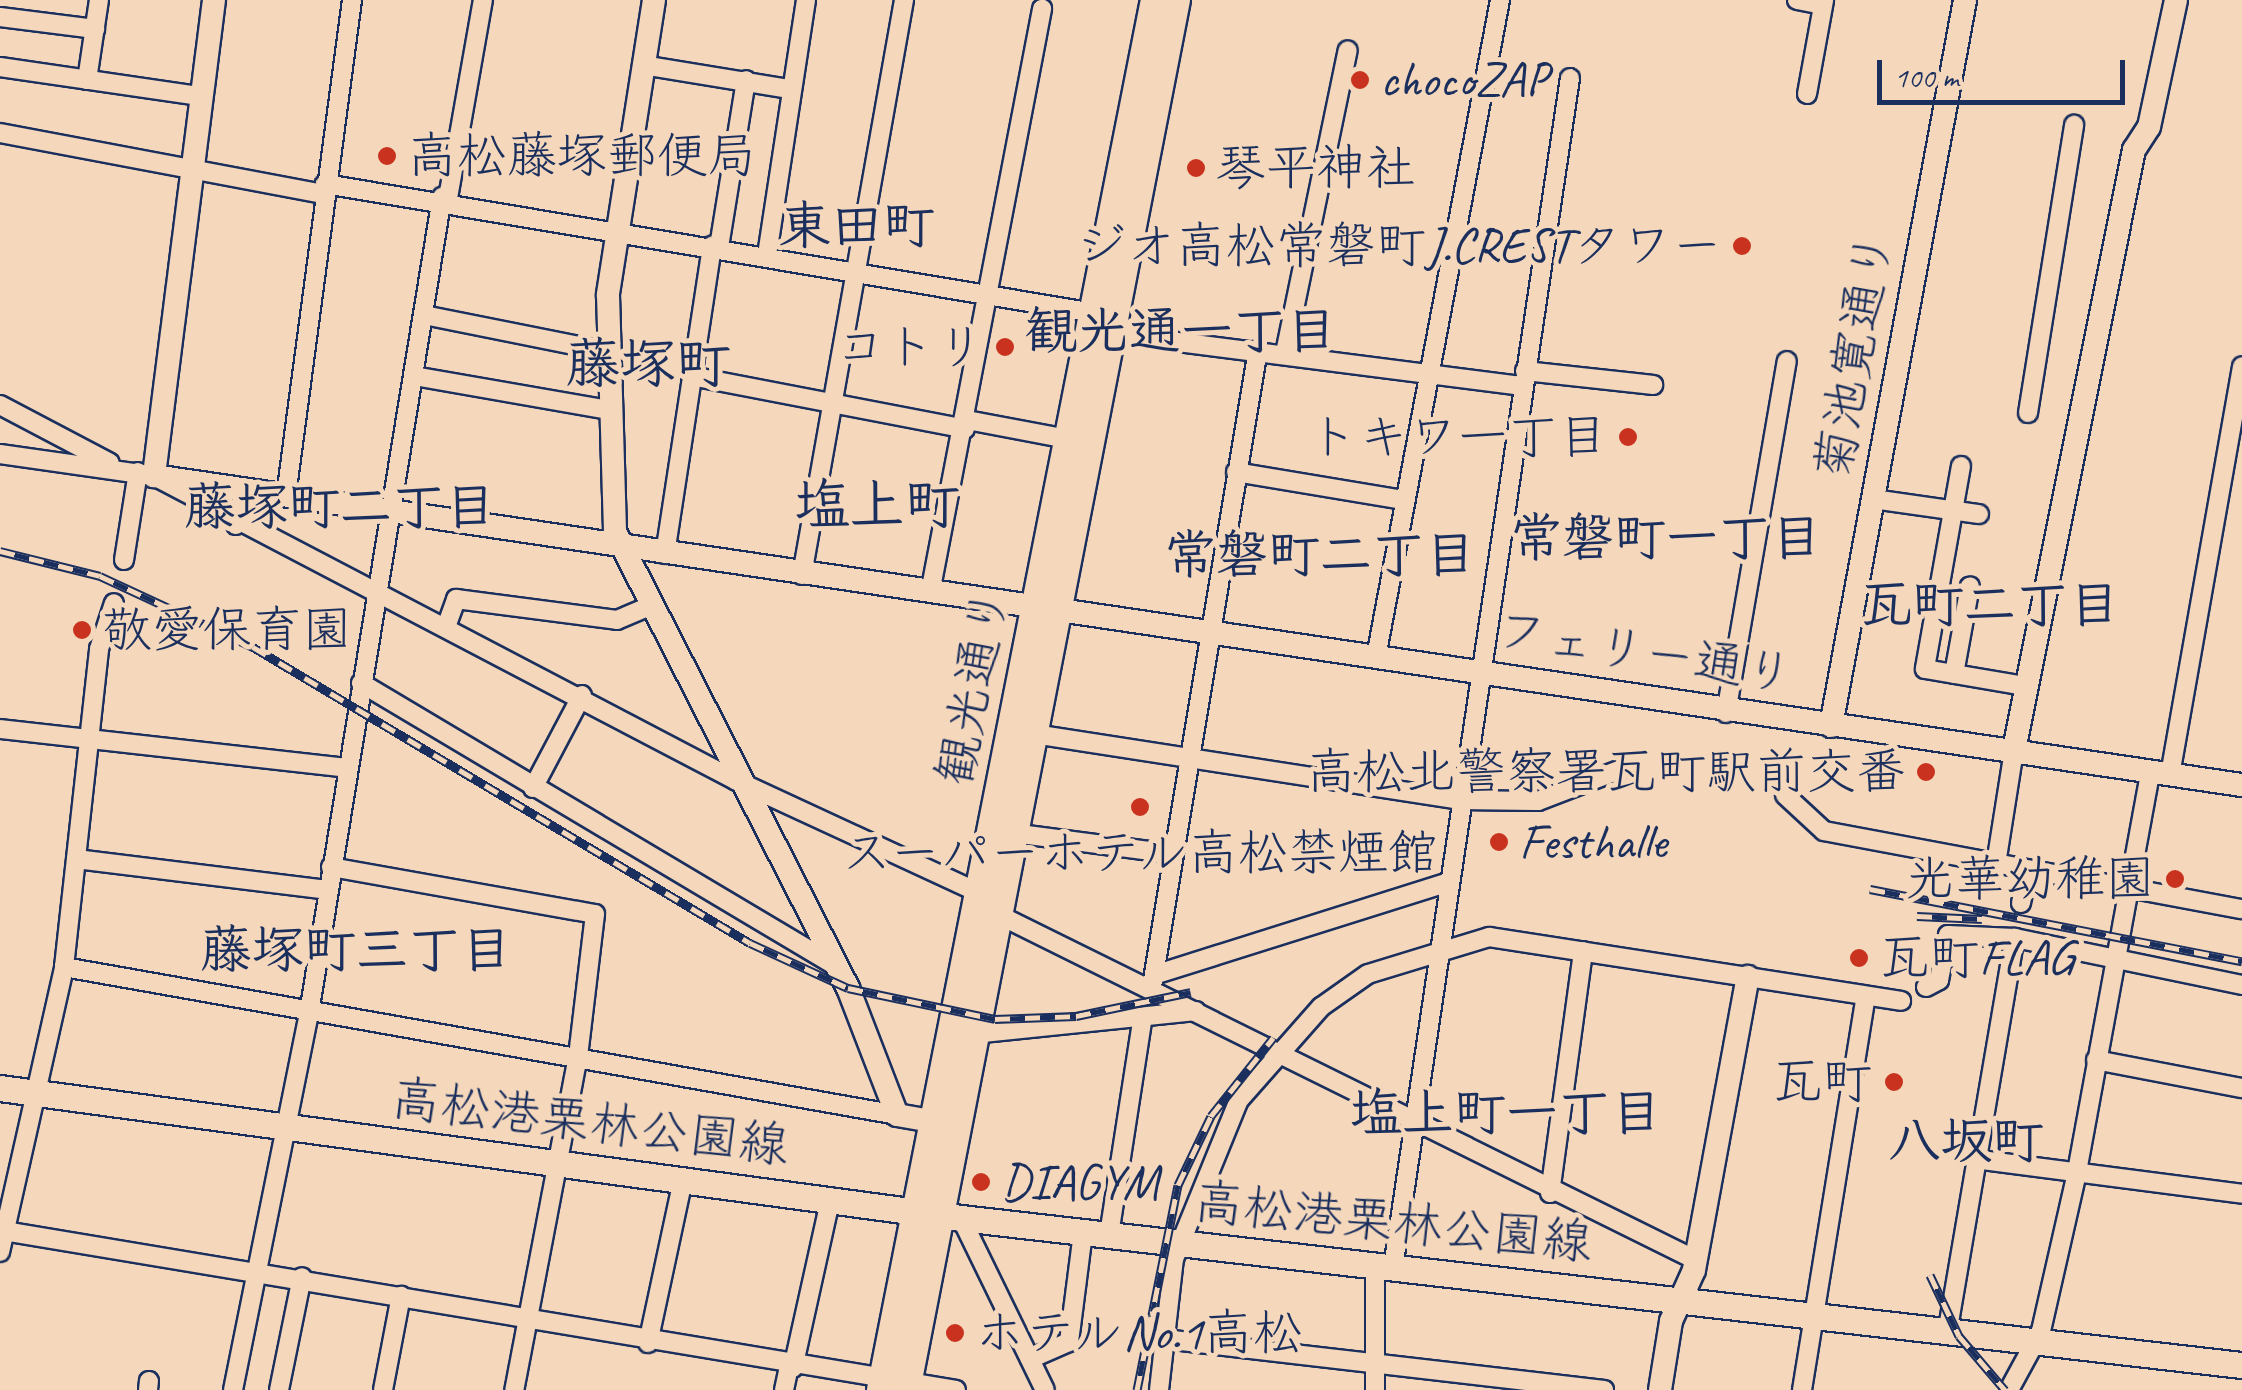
<!DOCTYPE html>
<meta charset="utf-8">
<style>
body{margin:0}
#map{position:relative;width:2242px;height:1390px;overflow:hidden;background:#f5d8bb;font-family:Caveat,"Klee One",sans-serif}
div>[style]{position:absolute}
.roads{filter:drop-shadow(2px 0 #1b2f5e) drop-shadow(-2px 0 #1b2f5e) drop-shadow(0 2px #1b2f5e) drop-shadow(0 -2px #1b2f5e)}
.minor>*{height:18px;margin:-9px;padding:0 9px;transform-origin:9px;border-radius:9px;background:#f5d8bb}
.tertiary>*{height:22px;margin:-11px;padding:0 11px;transform-origin:11px;border-radius:11px;background:#f5d8bb}
.secondary>*{height:25px;margin:-12.5px;padding:0 12.5px;transform-origin:12.5px;border-radius:12.5px;background:#f5d8bb}
.primary>*{height:28px;margin:-14px;padding:0 14px;transform-origin:14px;border-radius:14px;background:#f5d8bb}
.rail>*{height:9px;margin-top:-4.5px;transform-origin:0;background:repeating-linear-gradient(90deg,#f5d8bb 0 15px,#1b2f5e 0 30px);box-sizing:border-box;border-block:2px solid #1b2f5e}
.dots>*{width:28px;height:28px;translate:-50% -50%;box-sizing:border-box;border:5px solid #f5d8bb;border-radius:50%}
span{translate:-50% -50%;white-space:nowrap;text-align:center;line-height:1.15;-webkit-text-stroke:10px #f5d8bb;paint-order:stroke}
.poi-label{font-size:50px;color:#1b2f5e}
.left{translate:0 -50%;text-align:left}
.right{translate:-100% -50%;text-align:right}
.street-label{font-size:50px;color:#1b2f5e}
.neighbourhood-label{font-size:52px;color:#1b2f5e;font-weight:700}
.quarter-label{font-size:55px;color:#1b2f5e;font-weight:700}
.scale{position:absolute;left:1877px;top:60px;width:248px;height:45px;box-sizing:border-box;border:5px solid #1b2f5e;border-top:0;padding-left:12px;font-size:30px;line-height:35px;white-space:nowrap;color:#1b2f5e;-webkit-text-stroke:8px #f5d8bb;paint-order:stroke}
</style>
<div id="map">
<div class="roads">
<div class="minor">
<i style="left:1797px;top:0;width:26px;rotate:11deg"></i>
<i style="left:0;top:17px;width:96px;rotate:7.2deg"></i>
<i style="left:643px;top:65px;width:149px;rotate:9.3deg"></i>
<i style="left:0;top:67px;width:202px;rotate:8.3deg"></i>
<i style="left:87px;top:80px;width:81px;rotate:-81.5deg"></i>
<i style="left:1807px;top:94px;width:96px;rotate:-79.7deg"></i>
<i style="left:0;top:133px;width:330px;rotate:10.7deg"></i>
<i style="left:325px;top:184px;width:780px;rotate:9.52deg"></i>
<i style="left:1094px;top:313px;width:44px;rotate:31.9deg"></i>
<i style="left:1131px;top:336px;width:395px;rotate:7.3deg"></i>
<i style="left:448px;top:198px;width:201px;rotate:-80deg"></i>
<i style="left:719px;top:247px;width:169px;rotate:-80.8deg"></i>
<i style="left:767px;top:255px;width:258px;rotate:-81.3deg"></i>
<i style="left:424px;top:315px;width:184px;rotate:11.3deg"></i>
<i style="left:1285px;top:353px;width:309px;rotate:-78.3deg"></i>
<i style="left:1525px;top:371px;width:129px;rotate:6.2deg"></i>
<i style="left:414px;top:376px;width:197px;rotate:9.9deg"></i>
<i style="left:691px;top:376px;width:279px;rotate:10.9deg"></i>
<i style="left:0;top:405px;width:124px;rotate:27.8deg"></i>
<i style="left:2028px;top:413px;width:292px;rotate:-80.9deg"></i>
<i style="left:967px;top:420px;width:103px;rotate:10.7deg"></i>
<i style="left:0;top:454px;width:156px;rotate:8.1deg"></i>
<i style="left:154px;top:476px;width:656px;rotate:27.62deg"></i>
<i style="left:735px;top:780px;width:269px;rotate:24.8deg"></i>
<i style="left:1961px;top:466px;width:206px;rotate:100.1deg"></i>
<i style="left:1925px;top:669px;width:102px;rotate:9.6deg"></i>
<i style="left:1236px;top:472px;width:169px;rotate:9.5deg"></i>
<i style="left:286px;top:496px;width:500px;rotate:-82.42deg"></i>
<i style="left:1873px;top:499px;width:107px;rotate:8.1deg"></i>
<i style="left:236px;top:525px;width:35px;rotate:-78deg"></i>
<i style="left:665px;top:554px;width:312px;rotate:-81.3deg"></i>
<i style="left:124px;top:560px;width:89px;rotate:-81deg"></i>
<i style="left:802px;top:575px;width:584px;rotate:-79.94deg"></i>
<i style="left:930px;top:593px;width:595px;rotate:-79.14deg"></i>
<i style="left:446px;top:627px;width:30px;rotate:-70deg"></i>
<i style="left:456px;top:599px;width:162px;rotate:7.4deg"></i>
<i style="left:617px;top:620px;width:39px;rotate:-23deg"></i>
<i style="left:1376px;top:657px;width:669px;rotate:-79.31deg"></i>
<i style="left:1954px;top:674px;width:89px;rotate:-79.7deg"></i>
<i style="left:361px;top:683px;width:553px;rotate:30.79deg"></i>
<i style="left:1726px;top:713px;width:357px;rotate:-80.2deg"></i>
<i style="left:0;top:729px;width:349px;rotate:6.4deg"></i>
<i style="left:1034px;top:734px;width:429px;rotate:8.8deg"></i>
<i style="left:1458px;top:800px;width:80px;rotate:0.7deg"></i>
<i style="left:1538px;top:801px;width:92px;rotate:-21deg"></i>
<i style="left:2170px;top:775px;width:415px;rotate:-80deg"></i>
<i style="left:533px;top:788px;width:105px;rotate:-62.2deg"></i>
<i style="left:1785px;top:795px;width:53px;rotate:42.7deg"></i>
<i style="left:1824px;top:831px;width:425px;rotate:10.6deg"></i>
<i style="left:1013px;top:833px;width:161px;rotate:7.5deg"></i>
<i style="left:76px;top:859px;width:253px;rotate:7deg"></i>
<i style="left:1996px;top:864px;width:115px;rotate:-81deg"></i>
<i style="left:331px;top:867px;width:268px;rotate:10.1deg"></i>
<i style="left:595px;top:914px;width:143px;rotate:96.8deg"></i>
<i style="left:578px;top:1056px;width:340px;rotate:100.8deg"></i>
<i style="left:2021px;top:903px;width:33px;rotate:-78deg"></i>
<i style="left:997px;top:914px;width:780px;rotate:26.34deg"></i>
<i style="left:64px;top:967px;width:846px;rotate:10.07deg"></i>
<i style="left:1154px;top:975px;width:309px;rotate:-17.5deg"></i>
<i style="left:1152px;top:986px;width:645px;rotate:-80.54deg"></i>
<i style="left:1926px;top:987px;width:15px;rotate:-28deg"></i>
<i style="left:1939px;top:980px;width:46px;rotate:-78.7deg"></i>
<i style="left:1948px;top:935px;width:67px;rotate:2.6deg"></i>
<i style="left:2015px;top:938px;width:232px;rotate:11.7deg"></i>
<i style="left:973px;top:1034px;width:224px;rotate:-5.9deg"></i>
<i style="left:2096px;top:1060px;width:149px;rotate:10.9deg"></i>
<i style="left:1974px;top:1159px;width:270px;rotate:7.4deg"></i>
<i style="left:1550px;top:1193px;width:244px;rotate:-82.2deg"></i>
<i style="left:961px;top:1218px;width:191px;rotate:64deg"></i>
<i style="left:10px;top:1232px;width:959px;rotate:9.48deg"></i>
<i style="left:1109px;top:1235px;width:216px;rotate:-81.2deg"></i>
<i style="left:0;top:1252px;width:292px;rotate:-77.3deg"></i>
<i style="left:64px;top:967px;width:320px;rotate:-83.7deg"></i>
<i style="left:99px;top:649px;width:48px;rotate:-71.9deg"></i>
<i style="left:1393px;top:1268px;width:1203px;rotate:-81.54deg"></i>
<i style="left:1947px;top:1334px;width:402px;rotate:-80.3deg"></i>
<i style="left:1164px;top:1339px;width:443px;rotate:6.6deg"></i>
<i style="left:648px;top:1343px;width:167px;rotate:-77.9deg"></i>
<i style="left:1030px;top:1359px;width:43px;rotate:-23.6deg"></i>
<i style="left:1069px;top:1342px;width:111px;rotate:-82.7deg"></i>
<i style="left:793px;top:1368px;width:175px;rotate:-77.5deg"></i>
<i style="left:148px;top:1390px;width:9px;rotate:-84deg"></i>
<i style="left:233px;top:1390px;width:391px;rotate:-78.6deg"></i>
<i style="left:310px;top:1007px;width:821px;rotate:-80.74deg"></i>
<i style="left:279px;top:1390px;width:115px;rotate:-78.5deg"></i>
<i style="left:383px;top:1390px;width:96px;rotate:-79.2deg"></i>
<i style="left:784px;top:1390px;width:24px;rotate:-78deg"></i>
<i style="left:1159px;top:1390px;width:132px;rotate:-83.5deg"></i>
<i style="left:1174px;top:1259px;width:172px;rotate:-67.8deg"></i>
<i style="left:1239px;top:1100px;width:124px;rotate:-48.6deg"></i>
<i style="left:1321px;top:1007px;width:57px;rotate:-35.1deg"></i>
<i style="left:1368px;top:974px;width:127px;rotate:-17deg"></i>
<i style="left:1489px;top:937px;width:417px;rotate:8.8deg"></i>
<i style="left:1375px;top:1390px;width:124px;rotate:-90deg"></i>
<i style="left:1802px;top:1390px;width:398px;rotate:-80.8deg"></i>
<i style="left:2009px;top:1390px;width:67px;rotate:-61.5deg"></i>
<i style="left:2041px;top:1331px;width:158px;rotate:-77.2deg"></i>
<i style="left:2076px;top:1177px;width:412px;rotate:-79.6deg"></i>
</div>
<div class="tertiary">
<i style="left:214px;top:0;width:480px;rotate:97.2deg"></i>
<i style="left:154px;top:476px;width:2111px;rotate:8.42deg"></i>
<i style="left:654px;top:0;width:299px;rotate:98.9deg"></i>
<i style="left:608px;top:295px;width:237px;rotate:88.3deg"></i>
<i style="left:615px;top:532px;width:512px;rotate:62.93deg"></i>
<i style="left:848px;top:988px;width:136px;rotate:68.9deg"></i>
<i style="left:897px;top:1115px;width:36px;rotate:10deg"></i>
<i style="left:1831px;top:726px;width:738px;rotate:-79.54deg"></i>
<i style="left:2014px;top:750px;width:612px;rotate:-78.69deg"></i>
<i style="left:2134px;top:150px;width:27px;rotate:-57deg"></i>
<i style="left:2149px;top:127px;width:130px;rotate:-78deg"></i>
<i style="left:1660px;top:1390px;width:70px;rotate:-80.9deg"></i>
<i style="left:1671px;top:1321px;width:56px;rotate:-65.7deg"></i>
<i style="left:1694px;top:1270px;width:298px;rotate:-79.6deg"></i>
</div>
<div class="secondary">
<i style="left:0;top:1088px;width:970px;rotate:7.7deg"></i>
<i style="left:961px;top:1218px;width:1289px;rotate:6.55deg"></i>
</div>
<div class="primary">
<i style="left:881px;top:1390px;width:1417px;rotate:-78.85deg"></i>
<i style="left:906px;top:1390px;width:1416px;rotate:-79.01deg"></i>
</div>
</div>
<div class="rail">
<i style="left:0;top:551px;width:103px;rotate:14deg"></i>
<i style="left:100px;top:576px;width:169px;rotate:24.9deg"></i>
<i style="left:253px;top:647px;width:578px;rotate:30.78deg"></i>
<i style="left:750px;top:943px;width:108px;rotate:24.7deg"></i>
<i style="left:848px;top:988px;width:150px;rotate:11.9deg"></i>
<i style="left:995px;top:1019px;width:81px;rotate:-2.1deg"></i>
<i style="left:1076px;top:1016px;width:117px;rotate:-11.8deg"></i>
<i style="left:1870px;top:889px;width:379px;rotate:11deg"></i>
<i style="left:1917px;top:916px;width:65px;rotate:2.6deg"></i>
<i style="left:1930px;top:1275px;width:68px;rotate:64.6deg"></i>
<i style="left:1959px;top:1336px;width:71px;rotate:49.6deg"></i>
<i style="left:1137px;top:1390px;width:209px;rotate:-78.7deg"></i>
<i style="left:1178px;top:1185px;width:76px;rotate:-64.4deg"></i>
<i style="left:1211px;top:1116px;width:100px;rotate:-51.5deg"></i>
</div>
<div class="dots">
<i style="left:1360px;top:80px;background:#c8321e"></i>
<i style="left:387px;top:156px;background:#c8321e"></i>
<i style="left:1196px;top:168px;background:#c8321e"></i>
<i style="left:1742px;top:246px;background:#c8321e"></i>
<i style="left:1005px;top:347px;background:#c8321e"></i>
<i style="left:1628px;top:437px;background:#c8321e"></i>
<i style="left:82px;top:630px;background:#c8321e"></i>
<i style="left:1926px;top:772px;background:#c8321e"></i>
<i style="left:1140px;top:807px;background:#c8321e"></i>
<i style="left:1499px;top:842px;background:#c8321e"></i>
<i style="left:2175px;top:879px;background:#c8321e"></i>
<i style="left:1859px;top:958px;background:#c8321e"></i>
<i style="left:1894px;top:1082px;background:#c8321e"></i>
<i style="left:981px;top:1182px;background:#c8321e"></i>
<i style="left:955px;top:1333px;background:#c8321e"></i>
</div>
<div class="poi-label">
<span class="left" style="left:1380px;top:80px">chocoZAP</span>
<span class="left" style="left:407px;top:156px">高松藤塚郵便局</span>
<span class="left" style="left:1216px;top:168px">琴平神社</span>
<span class="right" style="left:1722px;top:246px">ジオ高松常磐町J.CRESTタワー</span>
<span class="right" style="left:985px;top:347px">コトリ</span>
<span class="right" style="left:1608px;top:437px">トキワ一丁目</span>
<span class="left" style="left:102px;top:630px">敬愛保育園</span>
<span class="right" style="left:1906px;top:772px">高松北警察署瓦町駅前交番</span>
<span class="left" style="left:1519px;top:842px">Festhalle</span>
<span style="left:1140px;top:853px">スーパーホテル高松禁煙館</span>
<span class="right" style="left:2155px;top:879px">光華幼稚園</span>
<span class="left" style="left:1879px;top:958px">瓦町FLAG</span>
<span class="right" style="left:1872px;top:1082px">瓦町</span>
<span class="left" style="left:1001px;top:1182px">DIAGYM</span>
<span class="left" style="left:975px;top:1333px">ホテルNo.1高松</span>
</div>
<div class="street-label">
<span style="left:1854px;top:355px;rotate:-80deg">菊池寛通り</span>
<span style="left:1645px;top:652px;rotate:9deg">フェリー通り</span>
<span style="left:973px;top:686px;rotate:-79deg">観光通り</span>
<span style="left:590px;top:1122px;rotate:7deg">高松港栗林公園線</span>
<span style="left:1393px;top:1222px;rotate:6deg">高松港栗林公園線</span>
</div>
<div class="neighbourhood-label">
<span style="left:857px;top:227px">東田町</span>
<span style="left:1181px;top:332px">観光通一丁目</span>
<span style="left:340px;top:508px">藤塚町二丁目</span>
<span style="left:1666px;top:539px">常磐町一丁目</span>
<span style="left:1320px;top:556px">常磐町二丁目</span>
<span style="left:1990px;top:606px">瓦町二丁目</span>
<span style="left:356px;top:951px">藤塚町三丁目</span>
<span style="left:1506px;top:1114px">塩上町一丁目</span>
<span style="left:1966px;top:1142px">八坂町</span>
</div>
<div class="quarter-label">
<span style="left:648px;top:365px">藤塚町</span>
<span style="left:877px;top:506px">塩上町</span>
</div>
<div class="scale">100 m</div>
</div>
